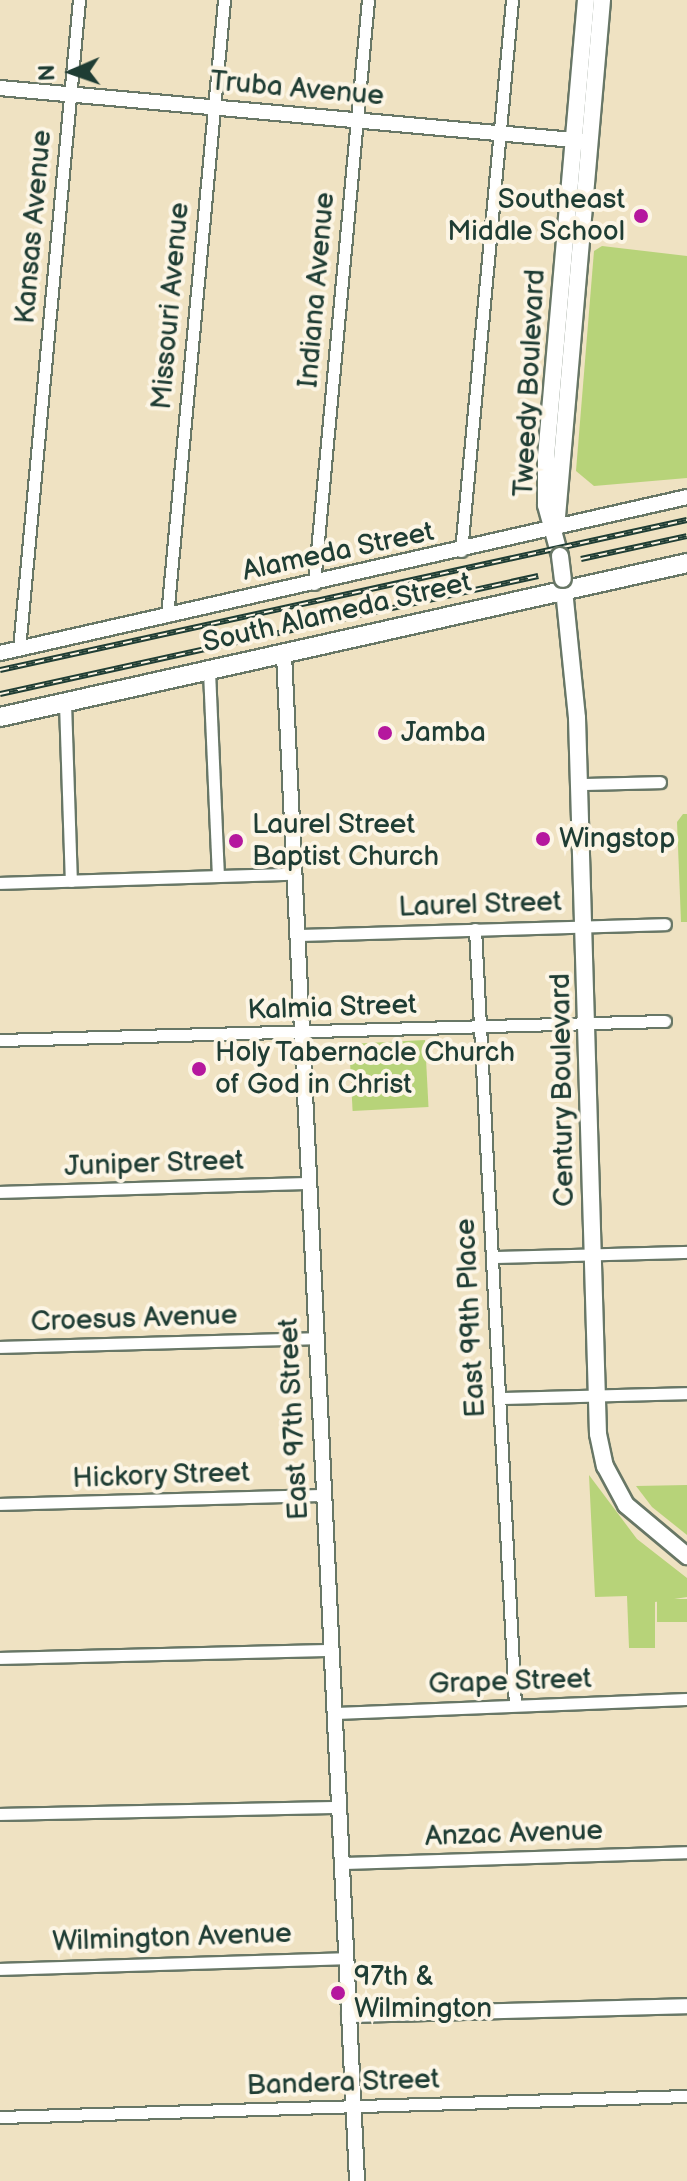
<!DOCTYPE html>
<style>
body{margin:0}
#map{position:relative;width:687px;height:2181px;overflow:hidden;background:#efe2c2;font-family:"Balsamiq Sans",sans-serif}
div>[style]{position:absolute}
.green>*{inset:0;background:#b7d379;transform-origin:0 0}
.roads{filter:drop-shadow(2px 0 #687766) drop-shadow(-2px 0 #687766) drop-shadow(0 2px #687766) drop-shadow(0 -2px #687766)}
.minor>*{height:11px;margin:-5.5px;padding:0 5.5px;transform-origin:5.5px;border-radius:5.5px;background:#fff}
.tertiary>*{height:14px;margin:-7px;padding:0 7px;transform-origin:7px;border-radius:7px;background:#fff}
.secondary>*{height:16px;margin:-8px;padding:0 8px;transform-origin:8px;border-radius:8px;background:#fff}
.primary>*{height:18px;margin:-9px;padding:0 9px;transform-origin:9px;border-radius:9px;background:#fff}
.rail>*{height:6px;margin-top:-3px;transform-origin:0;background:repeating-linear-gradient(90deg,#fcf5e5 0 9px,#1f3d34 0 18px);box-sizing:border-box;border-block:2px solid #1f3d34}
.bridges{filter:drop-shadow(2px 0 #687766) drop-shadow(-2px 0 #687766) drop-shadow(0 2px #687766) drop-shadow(0 -2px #687766)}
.secondary-bridge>*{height:16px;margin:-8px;padding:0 8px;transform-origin:8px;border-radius:8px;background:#fff}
.dots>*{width:22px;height:22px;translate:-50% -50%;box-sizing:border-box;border:4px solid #fcf5e5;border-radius:50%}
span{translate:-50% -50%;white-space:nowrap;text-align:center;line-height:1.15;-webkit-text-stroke:8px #fcf5e5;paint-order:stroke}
.street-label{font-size:28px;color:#1f3d34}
.poi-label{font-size:28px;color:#1f3d34}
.right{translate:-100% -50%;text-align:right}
.left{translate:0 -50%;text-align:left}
.north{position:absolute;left:32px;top:32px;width:80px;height:80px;-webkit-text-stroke:6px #fcf5e5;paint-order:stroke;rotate:268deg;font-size:22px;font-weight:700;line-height:32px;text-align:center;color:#1f3d34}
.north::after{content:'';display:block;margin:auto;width:28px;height:36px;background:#1f3d34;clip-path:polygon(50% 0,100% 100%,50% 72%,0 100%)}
</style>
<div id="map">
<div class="green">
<i style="clip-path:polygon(602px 246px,687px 256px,687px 478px,594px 486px,576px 471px,594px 251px)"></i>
<i style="clip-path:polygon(683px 814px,687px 814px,687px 922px,681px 922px,677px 822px)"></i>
<i style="left:425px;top:1040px;width:67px;height:76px;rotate:87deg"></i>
<i style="clip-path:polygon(589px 1475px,637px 1539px,687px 1578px,687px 1597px,655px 1602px,655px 1648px,629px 1648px,627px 1596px,595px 1597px)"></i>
<i style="clip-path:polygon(687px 1485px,687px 1535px,652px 1507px,636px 1486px)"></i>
<i style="left:687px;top:1599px;width:23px;height:30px;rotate:90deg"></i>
</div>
<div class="roads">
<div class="minor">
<i style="left:461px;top:551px;width:553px;rotate:-84.71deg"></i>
<i style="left:314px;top:584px;width:586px;rotate:-84.72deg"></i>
<i style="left:167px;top:616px;width:619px;rotate:-84.71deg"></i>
<i style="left:19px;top:649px;width:652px;rotate:-84.72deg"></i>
<i style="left:209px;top:671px;width:205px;rotate:87.5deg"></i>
<i style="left:65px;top:703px;width:178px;rotate:88.1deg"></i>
<i style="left:580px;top:784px;width:80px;rotate:-1.4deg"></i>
<i style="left:0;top:883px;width:294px;rotate:-1.8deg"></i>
<i style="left:475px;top:929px;width:777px;rotate:87.05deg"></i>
<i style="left:297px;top:935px;width:368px;rotate:-1.7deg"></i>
<i style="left:0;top:1040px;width:665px;rotate:-1.64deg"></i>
<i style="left:0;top:1192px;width:309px;rotate:-1.7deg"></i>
<i style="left:492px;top:1257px;width:195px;rotate:-1.5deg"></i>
<i style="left:0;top:1347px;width:317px;rotate:-1.6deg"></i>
<i style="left:499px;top:1398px;width:188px;rotate:-1.5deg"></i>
<i style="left:0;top:1504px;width:324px;rotate:-1.6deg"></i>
<i style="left:0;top:1658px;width:331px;rotate:-1.4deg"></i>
<i style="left:335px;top:1713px;width:352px;rotate:-2.3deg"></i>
<i style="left:0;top:1814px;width:339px;rotate:-1.2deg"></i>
<i style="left:342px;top:1863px;width:345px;rotate:-1.8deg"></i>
<i style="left:0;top:1969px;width:346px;rotate:-1.8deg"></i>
<i style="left:0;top:2117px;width:687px;rotate:-1.75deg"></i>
</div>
<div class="tertiary">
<i style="left:0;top:88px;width:587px;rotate:5.18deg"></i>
<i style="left:0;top:653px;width:704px;rotate:-12.79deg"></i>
<i style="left:284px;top:655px;width:1528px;rotate:87.26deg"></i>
<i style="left:349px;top:2015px;width:338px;rotate:-1.5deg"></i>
</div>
<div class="secondary">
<i style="left:556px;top:528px;width:530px;rotate:-85.02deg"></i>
<i style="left:560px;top:556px;width:53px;rotate:-105.4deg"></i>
<i style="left:546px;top:505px;width:48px;rotate:-90deg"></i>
<i style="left:546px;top:457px;width:459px;rotate:-85deg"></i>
<i style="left:563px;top:580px;width:139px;rotate:84.2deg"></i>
<i style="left:577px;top:718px;width:716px;rotate:88.32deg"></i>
<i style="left:598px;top:1434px;width:33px;rotate:78deg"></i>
<i style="left:605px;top:1466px;width:44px;rotate:61.7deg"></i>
<i style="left:626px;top:1505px;width:80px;rotate:39.9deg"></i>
</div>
<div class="primary">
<i style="left:0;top:717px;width:704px;rotate:-12.63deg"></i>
</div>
</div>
<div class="rail">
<i style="left:581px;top:559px;width:108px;rotate:-12.2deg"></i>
<i style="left:0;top:670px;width:703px;rotate:-12.32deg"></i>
<i style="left:0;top:694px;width:551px;rotate:-12.37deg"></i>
</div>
<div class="bridges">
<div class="secondary-bridge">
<i style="left:560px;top:556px;width:23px;rotate:83deg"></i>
</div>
</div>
<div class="dots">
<i style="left:641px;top:216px;background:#b5179e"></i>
<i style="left:385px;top:733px;background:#b5179e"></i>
<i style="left:543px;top:839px;background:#b5179e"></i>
<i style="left:236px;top:841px;background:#b5179e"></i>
<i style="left:199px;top:1069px;background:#b5179e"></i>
<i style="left:338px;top:1993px;background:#b5179e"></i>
</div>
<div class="street-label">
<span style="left:297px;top:89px;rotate:5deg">Truba Avenue</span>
<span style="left:34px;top:227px;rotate:-85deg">Kansas Avenue</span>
<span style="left:317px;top:290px;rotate:-85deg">Indiana Avenue</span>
<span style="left:171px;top:306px;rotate:-85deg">Missouri Avenue</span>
<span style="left:530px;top:383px;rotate:-87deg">Tweedy Boulevard</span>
<span style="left:338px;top:552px;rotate:-12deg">Alameda Street</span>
<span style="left:337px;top:613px;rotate:-13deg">South Alameda Street</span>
<span style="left:480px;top:905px;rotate:-2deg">Laurel Street</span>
<span style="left:332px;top:1008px;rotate:-2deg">Kalmia Street</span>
<span style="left:563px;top:1090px;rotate:-91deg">Century Boulevard</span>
<span style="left:154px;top:1164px;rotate:-2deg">Juniper Street</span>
<span style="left:471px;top:1318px;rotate:-93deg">East 99th Place</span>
<span style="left:134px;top:1319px;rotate:-2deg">Croesus Avenue</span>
<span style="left:294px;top:1419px;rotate:-93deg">East 97th Street</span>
<span style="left:161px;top:1476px;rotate:-2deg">Hickory Street</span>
<span style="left:510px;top:1682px;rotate:-2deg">Grape Street</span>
<span style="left:514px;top:1834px;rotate:-2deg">Anzac Avenue</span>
<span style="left:172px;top:1938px;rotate:-2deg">Wilmington Avenue</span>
<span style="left:343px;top:2083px;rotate:-2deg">Bandera Street</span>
</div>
<div class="poi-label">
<span class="right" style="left:625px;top:216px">Southeast<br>Middle School</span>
<span class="left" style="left:401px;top:733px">Jamba</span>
<span class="left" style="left:252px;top:841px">Laurel Street<br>Baptist Church</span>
<span class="left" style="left:559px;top:839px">Wingstop</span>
<span class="left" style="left:215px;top:1069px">Holy Tabernacle Church<br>of God in Christ</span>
<span class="left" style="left:354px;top:1993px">97th &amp;<br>Wilmington</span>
</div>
<div class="north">N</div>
</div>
